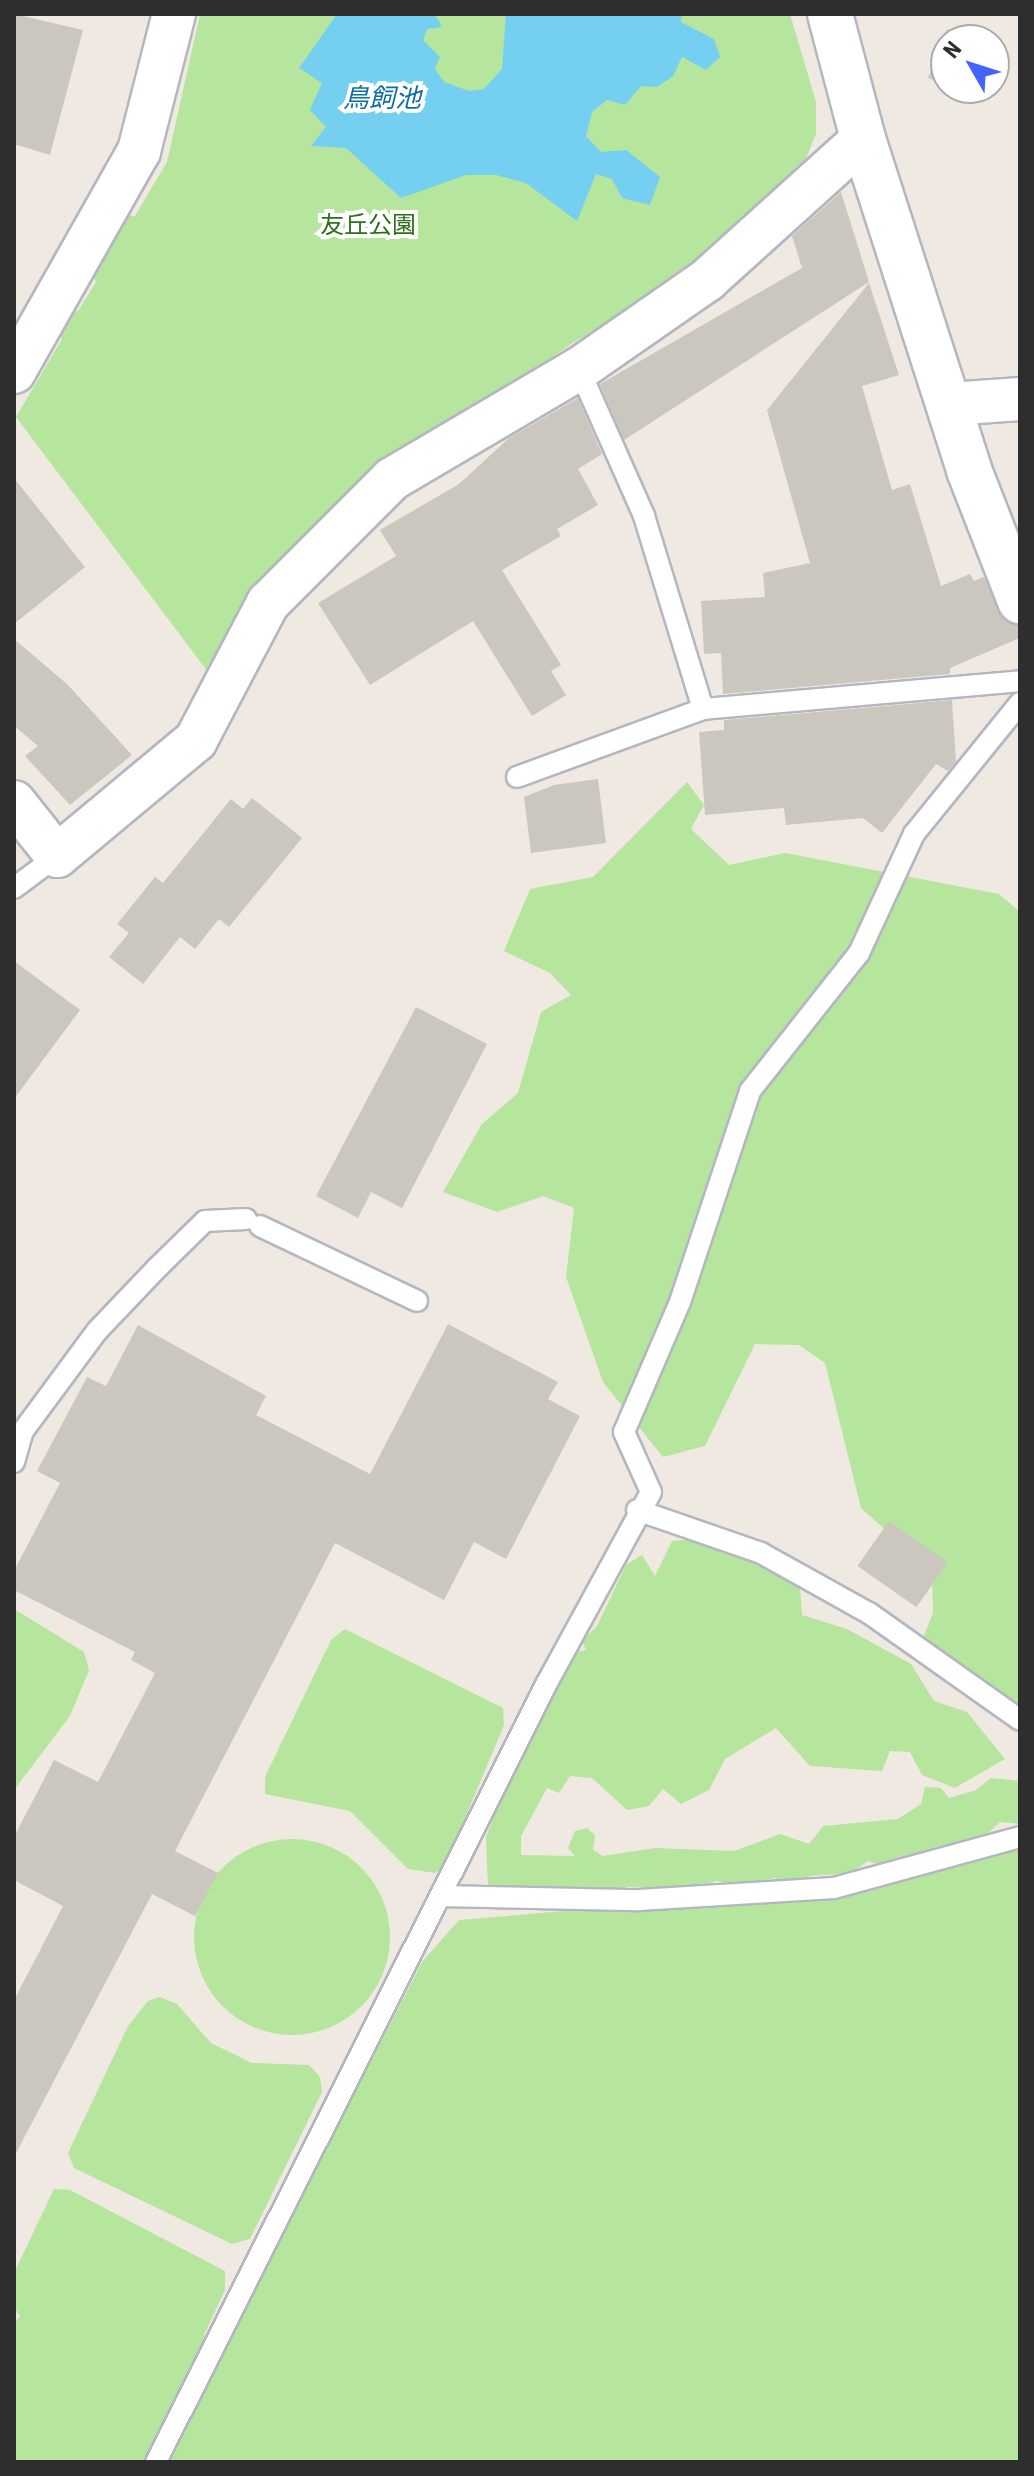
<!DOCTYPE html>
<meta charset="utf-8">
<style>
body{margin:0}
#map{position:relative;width:1034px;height:2476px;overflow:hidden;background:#efe9e1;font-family:"Roboto Condensed","Noto Sans JP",sans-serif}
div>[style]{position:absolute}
.green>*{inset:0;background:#b6e59e}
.round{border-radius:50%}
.water>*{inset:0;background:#75cff0}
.building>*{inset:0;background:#cbc7bf;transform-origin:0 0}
.roads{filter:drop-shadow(2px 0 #b4b7c1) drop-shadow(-2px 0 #b4b7c1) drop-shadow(0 2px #b4b7c1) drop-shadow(0 -2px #b4b7c1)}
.service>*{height:20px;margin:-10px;padding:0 10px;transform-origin:10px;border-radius:10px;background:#fff}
.minor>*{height:42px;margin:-21px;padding:0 21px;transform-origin:21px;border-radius:21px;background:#fff}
.tertiary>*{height:44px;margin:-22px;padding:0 22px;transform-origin:22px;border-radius:22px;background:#fff}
span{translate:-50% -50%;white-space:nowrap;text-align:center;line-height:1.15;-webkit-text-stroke:8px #fff;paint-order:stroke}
.park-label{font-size:24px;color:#2c6e1b}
.water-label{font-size:26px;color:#0d6fa3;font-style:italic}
.frame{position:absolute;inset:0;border:16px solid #2e2e2e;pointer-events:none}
.north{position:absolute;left:930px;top:24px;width:80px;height:80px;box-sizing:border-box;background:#fff;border:2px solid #ababab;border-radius:50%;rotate:309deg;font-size:22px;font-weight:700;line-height:32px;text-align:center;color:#2e2e2e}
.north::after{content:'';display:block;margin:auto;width:28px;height:36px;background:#4264fb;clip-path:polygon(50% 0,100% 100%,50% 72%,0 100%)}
</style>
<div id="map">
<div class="green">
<i style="clip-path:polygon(200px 14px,790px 14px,816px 102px,816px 134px,801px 171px,676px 284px,574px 342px,386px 471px,214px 680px,16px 417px,62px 339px,56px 328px,62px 314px,78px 311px,96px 282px,87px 262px,115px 214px,135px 216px,167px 162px)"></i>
<i style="clip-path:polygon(687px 782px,704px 805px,691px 829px,729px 865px,785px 853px,999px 894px,1020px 912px,1020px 1704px,923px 1638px,933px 1613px,932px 1572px,861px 1508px,825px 1363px,799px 1345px,755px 1344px,705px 1446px,663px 1457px,603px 1382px,566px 1277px,574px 1208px,543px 1196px,497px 1212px,443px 1192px,482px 1124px,518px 1093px,541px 1012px,571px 995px,550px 973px,504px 951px,530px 889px,593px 877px)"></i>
<i style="clip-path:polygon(687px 1529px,760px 1540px,800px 1587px,802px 1615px,847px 1629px,911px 1664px,934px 1701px,967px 1712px,1005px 1759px,955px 1788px,922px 1775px,910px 1752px,890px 1751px,882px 1771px,810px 1766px,776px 1728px,725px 1759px,709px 1790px,681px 1804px,663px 1789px,649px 1806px,627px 1810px,592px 1778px,570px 1776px,559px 1793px,547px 1788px,521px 1836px,521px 1855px,575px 1856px,568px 1848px,575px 1831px,587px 1828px,595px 1835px,593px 1850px,603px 1856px,655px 1848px,734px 1851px,780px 1834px,809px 1844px,823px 1826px,898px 1819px,921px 1804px,925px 1787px,941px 1788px,949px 1798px,976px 1790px,991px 1778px,1020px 1781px,1020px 1824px,1000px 1822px,983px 1838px,935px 1847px,910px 1860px,881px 1866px,868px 1861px,851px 1873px,809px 1876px,798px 1885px,775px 1878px,742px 1885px,716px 1881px,692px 1889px,627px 1887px,619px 1896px,488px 1887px,486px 1837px,512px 1769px,521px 1764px,517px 1755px,532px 1738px,575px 1652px,586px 1650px,582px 1641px,597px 1626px,626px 1565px,642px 1555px,655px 1576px,672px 1541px,685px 1540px)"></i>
<i style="clip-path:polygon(14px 1609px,84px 1652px,89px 1670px,70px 1716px,14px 1790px)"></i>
<i style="clip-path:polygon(345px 1629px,503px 1708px,504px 1725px,445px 1866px,435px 1873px,408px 1869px,350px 1811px,265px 1794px,265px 1777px,331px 1640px)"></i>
<i class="round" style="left:194px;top:1839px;width:196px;height:196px"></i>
<i style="clip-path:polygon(1020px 1842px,1020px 2462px,166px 2462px,422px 1962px,459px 1920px,837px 1888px)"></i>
<i style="clip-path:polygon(160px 1997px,177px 2004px,211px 2043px,252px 2063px,309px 2065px,320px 2077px,322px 2092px,250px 2239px,232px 2244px,74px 2168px,68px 2153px,128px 2026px,148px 2001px)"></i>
<i style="clip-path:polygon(54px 2189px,70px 2190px,225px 2271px,225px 2290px,204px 2335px,208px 2341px,147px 2462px,14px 2462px,14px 2323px,20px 2316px,14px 2307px,14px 2273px)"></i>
</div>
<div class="water">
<i style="clip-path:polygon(337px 14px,435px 14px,442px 27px,427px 29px,423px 40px,440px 57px,435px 69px,444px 82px,469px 91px,484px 89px,502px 69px,506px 14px,682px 14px,681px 22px,714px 39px,720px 57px,706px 70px,682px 57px,673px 76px,657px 87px,641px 86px,625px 105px,607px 100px,592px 112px,586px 136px,601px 152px,626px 150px,660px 177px,650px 205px,622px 198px,612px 179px,596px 174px,577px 221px,526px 183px,496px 175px,466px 175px,401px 198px,346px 148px,311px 146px,326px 127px,310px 110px,322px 83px,299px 68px)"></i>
</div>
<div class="building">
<i style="clip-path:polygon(14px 14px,83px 30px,50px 155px,14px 144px)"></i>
<i style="clip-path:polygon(947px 29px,978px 40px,946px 40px,946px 85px,928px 78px)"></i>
<i style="clip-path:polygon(841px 192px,869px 282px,624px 440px,600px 384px,802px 268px,792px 236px)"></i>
<i style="clip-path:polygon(869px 283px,899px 375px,862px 386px,892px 490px,910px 484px,941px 586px,970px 574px,974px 581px,984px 577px,1004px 620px,1020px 625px,1020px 638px,950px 668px,950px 674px,723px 694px,721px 653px,704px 654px,701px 601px,765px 597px,763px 573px,810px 563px,767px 410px)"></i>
<i style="clip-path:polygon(578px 398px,602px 454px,578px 469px,598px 505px,557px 529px,561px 536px,502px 570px,561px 665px,551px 671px,566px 695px,532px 716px,473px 621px,370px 685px,318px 603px,396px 556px,380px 530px,459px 484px,509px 438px)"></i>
<i style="clip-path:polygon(14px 478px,85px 567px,14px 624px)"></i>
<i style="clip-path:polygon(14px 639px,67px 684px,132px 755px,70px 805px,25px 756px,38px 746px,14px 726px)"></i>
<i style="clip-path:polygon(952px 700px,956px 762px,948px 771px,936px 764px,882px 833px,863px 818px,786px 825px,784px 808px,705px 815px,699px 732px,724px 730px,724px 720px)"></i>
<i style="clip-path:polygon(598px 779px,606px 843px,531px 853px,524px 797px,554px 785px)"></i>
<i style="clip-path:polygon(252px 798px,302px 838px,229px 927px,219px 919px,195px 949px,180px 937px,143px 984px,109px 957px,129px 933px,117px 924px,155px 877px,163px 883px,231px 799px,243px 809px)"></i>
<i style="clip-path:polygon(14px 961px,80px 1010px,14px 1099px)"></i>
<i style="clip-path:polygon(416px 1007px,487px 1044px,402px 1208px,371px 1192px,358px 1218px,316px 1196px)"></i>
<i style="clip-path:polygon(448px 1324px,558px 1382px,548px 1399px,580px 1416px,506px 1559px,474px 1542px,444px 1600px,335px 1543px,175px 1851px,218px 1873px,195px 1916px,152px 1894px,14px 2157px,14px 2000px,63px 1906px,14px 1880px,14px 1837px,54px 1760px,98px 1782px,155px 1673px,131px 1660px,135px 1652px,14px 1590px,14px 1571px,60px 1483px,37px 1471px,87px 1377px,106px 1386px,138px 1325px,266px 1396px,256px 1415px,370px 1474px)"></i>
<i style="left:889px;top:1521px;width:72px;height:55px;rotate:35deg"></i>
</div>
<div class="roads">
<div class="service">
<i style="left:579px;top:369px;width:161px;rotate:66.1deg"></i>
<i style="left:644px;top:516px;width:202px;rotate:73deg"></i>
<i style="left:517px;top:777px;width:198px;rotate:-20.1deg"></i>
<i style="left:703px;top:709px;width:318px;rotate:-5deg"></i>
<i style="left:14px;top:888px;width:54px;rotate:-36.7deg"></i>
<i style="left:260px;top:1226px;width:174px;rotate:25.5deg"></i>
<i style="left:14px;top:1462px;width:32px;rotate:-74deg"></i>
<i style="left:23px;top:1431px;width:124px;rotate:-53.5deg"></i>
<i style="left:97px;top:1331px;width:87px;rotate:-46.4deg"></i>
<i style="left:157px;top:1268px;width:67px;rotate:-44.4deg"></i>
<i style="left:205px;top:1221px;width:41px;rotate:-2.8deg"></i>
<i style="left:637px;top:1510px;width:131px;rotate:19.1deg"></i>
<i style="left:761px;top:1553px;width:124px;rotate:29.1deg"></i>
<i style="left:869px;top:1613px;width:185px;rotate:35.3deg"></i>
<i style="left:440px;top:1896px;width:199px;rotate:1.2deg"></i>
<i style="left:639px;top:1900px;width:195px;rotate:-3.5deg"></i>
<i style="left:834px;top:1888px;width:193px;rotate:-15.3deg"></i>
<i style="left:156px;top:2462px;width:874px;rotate:-63.35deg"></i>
<i style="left:548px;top:1681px;width:215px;rotate:-61.4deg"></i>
<i style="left:651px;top:1492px;width:66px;rotate:-114.2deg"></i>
<i style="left:624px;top:1432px;width:142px;rotate:-66.7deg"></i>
<i style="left:680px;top:1302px;width:222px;rotate:-71.6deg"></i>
<i style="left:750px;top:1091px;width:176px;rotate:-51.7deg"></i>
<i style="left:859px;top:953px;width:131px;rotate:-65.2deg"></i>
<i style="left:914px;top:834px;width:169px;rotate:-51deg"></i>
</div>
<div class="minor">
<i style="left:14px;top:372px;width:254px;rotate:-60.5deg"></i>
<i style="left:139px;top:151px;width:141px;rotate:-75.7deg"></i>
<i style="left:950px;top:404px;width:70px;rotate:-4.1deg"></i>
<i style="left:14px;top:802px;width:69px;rotate:51.5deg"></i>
<i style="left:57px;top:856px;width:181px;rotate:-39.8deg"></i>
<i style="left:196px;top:740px;width:155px;rotate:-62.3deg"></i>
<i style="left:268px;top:603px;width:175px;rotate:-45deg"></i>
<i style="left:392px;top:479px;width:217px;rotate:-30.5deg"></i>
<i style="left:579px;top:369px;width:156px;rotate:-34.8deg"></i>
<i style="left:707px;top:280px;width:210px;rotate:-42.1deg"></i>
</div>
<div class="tertiary">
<i style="left:830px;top:14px;width:129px;rotate:75.2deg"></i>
<i style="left:863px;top:139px;width:348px;rotate:72.2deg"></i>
<i style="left:969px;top:470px;width:141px;rotate:68.7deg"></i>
</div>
</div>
<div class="park-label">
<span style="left:368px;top:226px">友丘公園</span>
</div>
<div class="water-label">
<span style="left:382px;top:99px">鳥飼池</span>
</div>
<div class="frame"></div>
<div class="north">N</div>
</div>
